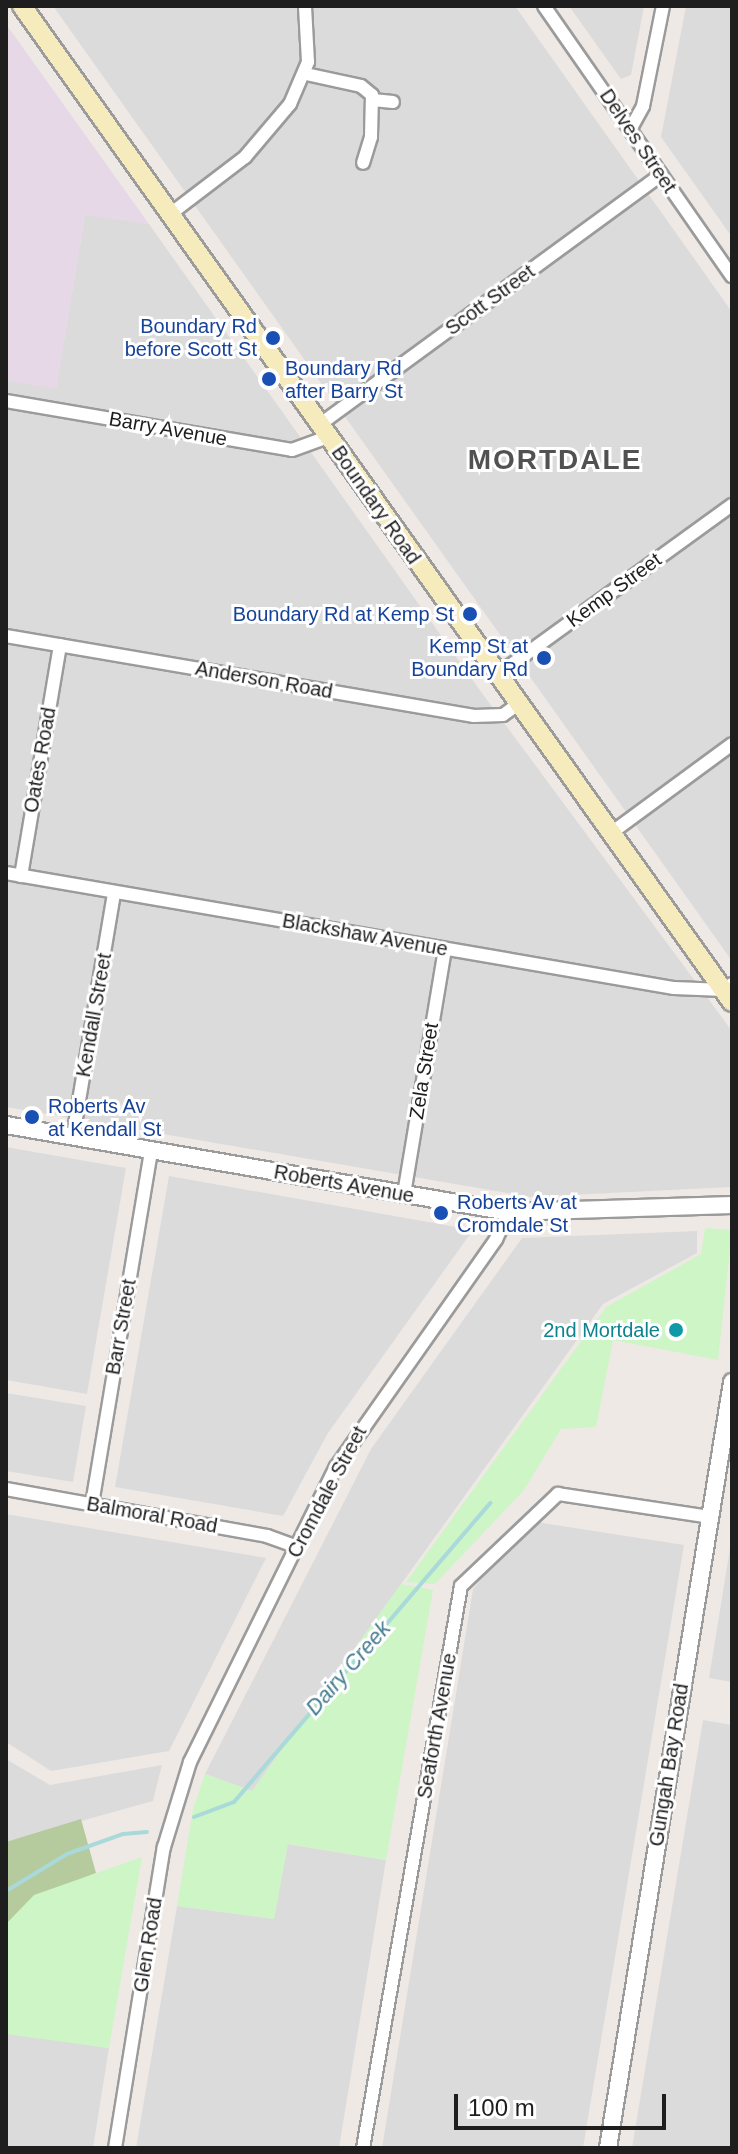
<!DOCTYPE html>
<style>
body{margin:0}
#map{position:relative;width:738px;height:2154px;overflow:hidden;background:#efe9e5;font-family:Arial,sans-serif}
div>[style]{position:absolute}
.residential>*{inset:0;background:#dcdbdc}
.industrial>*{inset:0;background:#e7d8e7}
.forest>*{inset:0;background:#b5cb9d}
.park>*{inset:0;background:#cdf5c6}
.stream>*{height:4px;margin:-2px;padding:0 2px;transform-origin:2px;border-radius:2px;background:#a9d9d9}
.roads{filter:drop-shadow(2px 0 #9b9b9b) drop-shadow(-2px 0 #9b9b9b) drop-shadow(0 2px #9b9b9b) drop-shadow(0 -2px #9b9b9b)}
.minor>*{height:12px;margin:-6px;padding:0 6px;transform-origin:6px;border-radius:6px;background:#fff}
.tertiary>*{height:16px;margin:-8px;padding:0 8px;transform-origin:8px;border-radius:8px;background:#fff}
.secondary>*{height:18px;margin:-9px;padding:0 9px;transform-origin:9px;border-radius:9px;background:#f5ebbd}
.dots>*{width:22px;height:22px;translate:-50% -50%;box-sizing:border-box;border:4px solid #fff;border-radius:50%}
span{translate:-50% -50%;white-space:nowrap;text-align:center;line-height:1.15;-webkit-text-stroke:6px #fff;paint-order:stroke}
.street-label{font-size:20px;color:#1e1e1e}
.transit-label{font-size:20px;color:#164399}
.right{translate:-100% -50%;text-align:right}
.left{translate:0 -50%;text-align:left}
.culture-label{font-size:20px;color:#0d838f}
.water-label{font-size:22px;color:#487d90;font-style:italic}
.district-label{font-size:28px;color:#515151;font-weight:700;letter-spacing:2px}
.frame{position:absolute;inset:0;border:8px solid #1e1e1e;pointer-events:none}
.scale{position:absolute;left:454px;top:2094px;width:212px;height:36px;box-sizing:border-box;border:4px solid #1e1e1e;border-top:0;padding-left:10px;font-size:24px;line-height:28px;white-space:nowrap;color:#1e1e1e;-webkit-text-stroke:6px #fff;paint-order:stroke}
</style>
<div id="map">
<div class="residential">
<i style="clip-path:polygon(53px 6px,515px 6px,732px 312px,732px 961px)"></i>
<i style="clip-path:polygon(569px 6px,644px 6px,631px 75px,621px 79px)"></i>
<i style="clip-path:polygon(686px 6px,732px 6px,732px 237px,661px 137px)"></i>
<i style="clip-path:polygon(85px 214px,149px 224px,479px 689px,732px 1031px,732px 1187px,530px 1197px,6px 1107px,6px 380px,56px 388px)"></i>
<i style="clip-path:polygon(6px 1147px,126px 1168px,87px 1394px,6px 1380px)"></i>
<i style="clip-path:polygon(169px 1176px,473px 1230px,328px 1433px,283px 1516px,115px 1487px)"></i>
<i style="clip-path:polygon(697px 1231px,697px 1253px,603px 1304px,252px 1791px,205px 1774px,371px 1449px,522px 1238px)"></i>
<i style="clip-path:polygon(6px 1393px,86px 1406px,73px 1482px,6px 1471px)"></i>
<i style="clip-path:polygon(6px 1514px,266px 1558px,169px 1751px,51px 1771px,6px 1742px)"></i>
<i style="clip-path:polygon(530px 1521px,684px 1545px,583px 2148px,382px 2148px,473px 1589px)"></i>
<i style="clip-path:polygon(732px 1536px,732px 1682px,709px 1678px)"></i>
<i style="clip-path:polygon(703px 1720px,732px 1725px,732px 2148px,632px 2148px)"></i>
<i style="clip-path:polygon(6px 1759px,50px 1785px,162px 1765px,153px 1801px,6px 1842px)"></i>
<i style="clip-path:polygon(287px 1844px,386px 1860px,339px 2148px,136px 2148px,177px 1906px,274px 1919px)"></i>
<i style="clip-path:polygon(8px 2031px,109px 2048px,93px 2148px,6px 2148px)"></i>
</div>
<div class="industrial">
<i style="clip-path:polygon(6px 24px,149px 224px,85px 215px,56px 389px,6px 380px)"></i>
</div>
<div class="forest">
<i style="clip-path:polygon(81px 1819px,96px 1873px,74px 1882px,6px 1948px,6px 1842px)"></i>
</div>
<div class="park">
<i style="clip-path:polygon(705px 1228px,732px 1230px,718px 1360px,613px 1340px,596px 1427px,561px 1429px,524px 1490px,435px 1584px,406px 1582px,606px 1307px,701px 1254px)"></i>
<i style="clip-path:polygon(401px 1584px,433px 1590px,386px 1860px,288px 1844px,274px 1919px,177px 1906px,193px 1809px,205px 1774px,252px 1791px)"></i>
<i style="clip-path:polygon(142px 1857px,109px 2048px,6px 2034px,6px 1924px,34px 1895px)"></i>
</div>
<div class="stream">
<i style="left:194px;top:1817px;width:43px;rotate:-20.6deg"></i>
<i style="left:234px;top:1802px;width:394px;rotate:-49.4deg"></i>
<i style="left:6px;top:1891px;width:71px;rotate:-31.2deg"></i>
<i style="left:67px;top:1854px;width:59px;rotate:-19.7deg"></i>
<i style="left:123px;top:1834px;width:24px;rotate:-5deg"></i>
</div>
<div class="roads">
<div class="minor">
<i style="left:544px;top:6px;width:329px;rotate:55.2deg"></i>
<i style="left:306px;top:74px;width:56px;rotate:12.3deg"></i>
<i style="left:361px;top:86px;width:14px;rotate:39deg"></i>
<i style="left:372px;top:95px;width:42px;rotate:91.4deg"></i>
<i style="left:371px;top:137px;width:27px;rotate:107deg"></i>
<i style="left:373px;top:100px;width:20px;rotate:6deg"></i>
<i style="left:631px;top:128px;width:25px;rotate:-61deg"></i>
<i style="left:643px;top:106px;width:102px;rotate:-78.7deg"></i>
<i style="left:169px;top:215px;width:96px;rotate:-37.3deg"></i>
<i style="left:245px;top:157px;width:70px;rotate:-49.7deg"></i>
<i style="left:290px;top:104px;width:46px;rotate:-66.8deg"></i>
<i style="left:308px;top:62px;width:56px;rotate:-93.1deg"></i>
<i style="left:6px;top:401px;width:290px;rotate:9.7deg"></i>
<i style="left:292px;top:450px;width:38px;rotate:-20deg"></i>
<i style="left:319px;top:425px;width:424px;rotate:-36.2deg"></i>
<i style="left:6px;top:636px;width:475px;rotate:9.7deg"></i>
<i style="left:474px;top:716px;width:29px;rotate:-2deg"></i>
<i style="left:503px;top:715px;width:19px;rotate:-36deg"></i>
<i style="left:497px;top:675px;width:290px;rotate:-35.9deg"></i>
<i style="left:611px;top:833px;width:150px;rotate:-36.3deg"></i>
<i style="left:6px;top:873px;width:678px;rotate:9.77deg"></i>
<i style="left:674px;top:988px;width:50px;rotate:2.3deg"></i>
<i style="left:724px;top:990px;width:10px;rotate:-37deg"></i>
<i style="left:21px;top:876px;width:234px;rotate:-80.4deg"></i>
<i style="left:73px;top:1136px;width:246px;rotate:-80.4deg"></i>
<i style="left:404px;top:1194px;width:248px;rotate:-80.5deg"></i>
<i style="left:6px;top:1489px;width:265px;rotate:10.2deg"></i>
<i style="left:267px;top:1536px;width:32px;rotate:20deg"></i>
<i style="left:92px;top:1504px;width:359px;rotate:-80.5deg"></i>
<i style="left:115px;top:2148px;width:305px;rotate:-80.8deg"></i>
<i style="left:164px;top:1847px;width:89px;rotate:-73deg"></i>
<i style="left:190px;top:1762px;width:329px;rotate:-63.7deg"></i>
<i style="left:336px;top:1467px;width:279px;rotate:-54.9deg"></i>
<i style="left:496px;top:1239px;width:30px;rotate:-64deg"></i>
<i style="left:363px;top:2148px;width:570px;rotate:-80.11deg"></i>
<i style="left:461px;top:1586px;width:134px;rotate:-43.5deg"></i>
<i style="left:558px;top:1494px;width:154px;rotate:8.6deg"></i>
</div>
<div class="tertiary">
<i style="left:6px;top:1125px;width:510px;rotate:9.81deg"></i>
<i style="left:509px;top:1212px;width:223px;rotate:-1.8deg"></i>
<i style="left:608px;top:2148px;width:776px;rotate:-80.8deg"></i>
</div>
<div class="secondary">
<i style="left:22px;top:6px;width:1223px;rotate:54.52deg"></i>
</div>
</div>
<div class="dots">
<i style="left:273px;top:338px;background:#1a4fb4"></i>
<i style="left:269px;top:379px;background:#1a4fb4"></i>
<i style="left:470px;top:614px;background:#1a4fb4"></i>
<i style="left:544px;top:658px;background:#1a4fb4"></i>
<i style="left:32px;top:1117px;background:#1a4fb4"></i>
<i style="left:441px;top:1213px;background:#1a4fb4"></i>
<i style="left:676px;top:1330px;background:#0f9aa8"></i>
</div>
<div class="street-label">
<span style="left:638px;top:141px;rotate:56deg">Delves Street</span>
<span style="left:490px;top:300px;rotate:-36deg">Scott Street</span>
<span style="left:168px;top:429px;rotate:10deg">Barry Avenue</span>
<span style="left:376px;top:505px;rotate:55deg">Boundary Road</span>
<span style="left:614px;top:590px;rotate:-36deg">Kemp Street</span>
<span style="left:264px;top:680px;rotate:10deg">Anderson Road</span>
<span style="left:40px;top:760px;rotate:-80deg">Oates Road</span>
<span style="left:365px;top:935px;rotate:10deg">Blackshaw Avenue</span>
<span style="left:94px;top:1015px;rotate:-80deg">Kendall Street</span>
<span style="left:424px;top:1071px;rotate:-81deg">Zela Street</span>
<span style="left:344px;top:1184px;rotate:10deg">Roberts Avenue</span>
<span style="left:121px;top:1327px;rotate:-80deg">Barr Street</span>
<span style="left:327px;top:1492px;rotate:-62deg">Cromdale Street</span>
<span style="left:152px;top:1515px;rotate:10deg">Balmoral Road</span>
<span style="left:437px;top:1726px;rotate:-80deg">Seaforth Avenue</span>
<span style="left:669px;top:1765px;rotate:-81deg">Gungah Bay Road</span>
<span style="left:148px;top:1945px;rotate:-81deg">Glen Road</span>
</div>
<div class="transit-label">
<span class="right" style="left:257px;top:338px">Boundary Rd<br>before Scott St</span>
<span class="left" style="left:285px;top:380px">Boundary Rd<br>after Barry St</span>
<span class="right" style="left:454px;top:614px">Boundary Rd at Kemp St</span>
<span class="right" style="left:528px;top:658px">Kemp St at<br>Boundary Rd</span>
<span class="left" style="left:48px;top:1118px">Roberts Av<br>at Kendall St</span>
<span class="left" style="left:457px;top:1214px">Roberts Av at<br>Cromdale St</span>
</div>
<div class="culture-label">
<span class="right" style="left:660px;top:1330px">2nd Mortdale</span>
</div>
<div class="water-label">
<span style="left:348px;top:1668px;rotate:-49deg">Dairy Creek</span>
</div>
<div class="district-label">
<span style="left:555px;top:460px">MORTDALE</span>
</div>
<div class="frame"></div>
<div class="scale">100 m</div>
</div>
